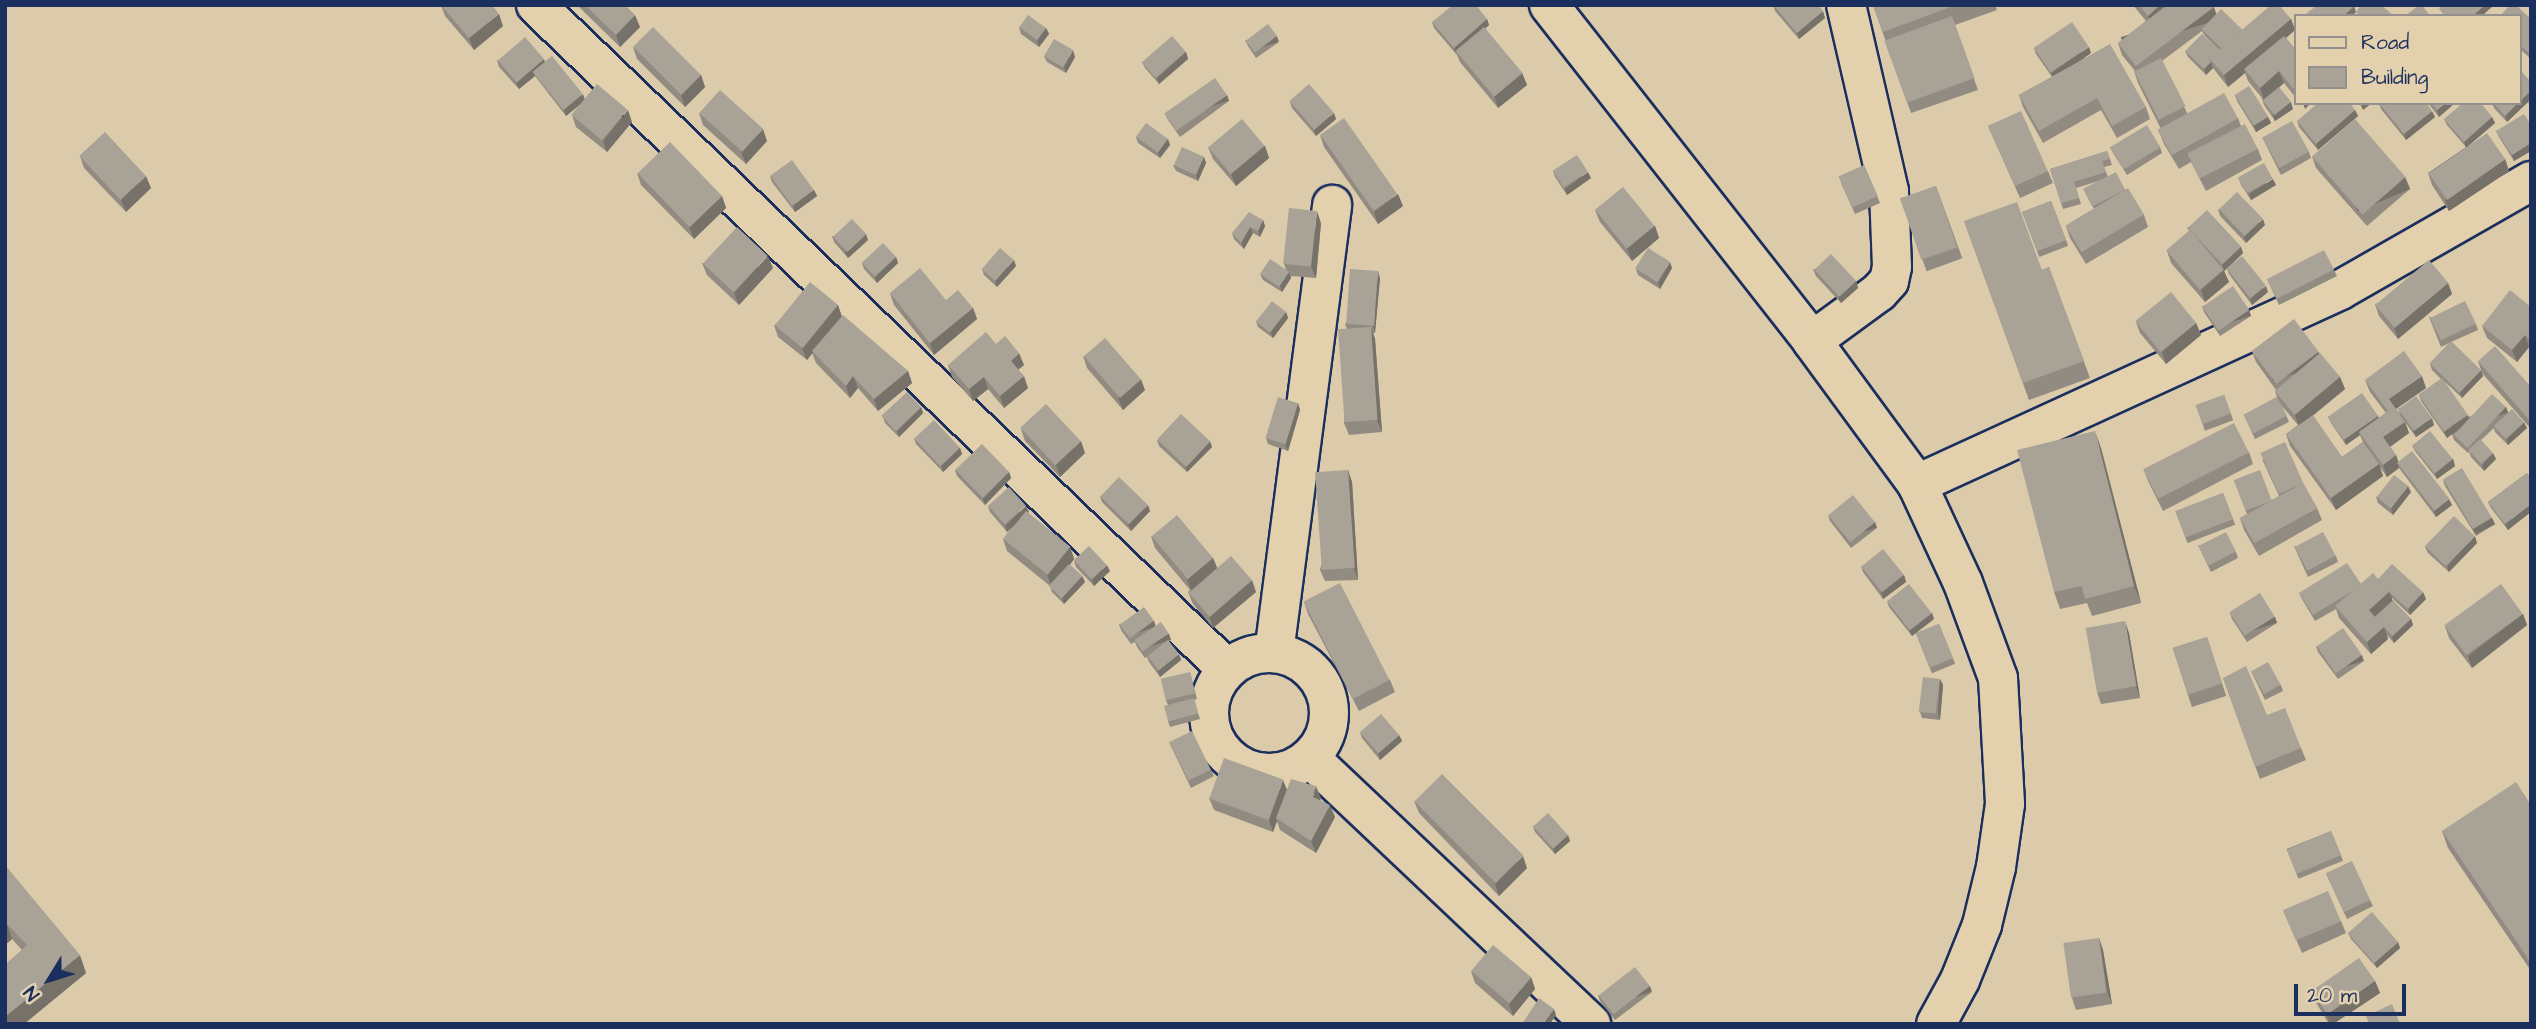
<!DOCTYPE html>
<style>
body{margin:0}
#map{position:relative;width:2536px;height:1029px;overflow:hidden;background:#dbcbab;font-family:"Architects Daughter",sans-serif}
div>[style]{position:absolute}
.roads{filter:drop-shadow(2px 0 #1b2f5e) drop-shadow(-2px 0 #1b2f5e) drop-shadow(0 2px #1b2f5e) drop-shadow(0 -2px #1b2f5e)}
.minor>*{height:38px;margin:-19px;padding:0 19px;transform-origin:19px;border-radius:19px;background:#e3d1ae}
.minor>.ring{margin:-19px;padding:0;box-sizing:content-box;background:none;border:38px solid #e3d1ae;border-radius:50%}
.wall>*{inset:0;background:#918b81;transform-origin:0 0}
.shaded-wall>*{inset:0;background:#767169;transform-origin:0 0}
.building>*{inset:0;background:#a9a296;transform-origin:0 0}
span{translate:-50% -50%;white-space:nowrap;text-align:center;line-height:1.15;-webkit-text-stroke:7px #e3d1ae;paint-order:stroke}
.frame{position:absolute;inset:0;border:7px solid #1b2f5e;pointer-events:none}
.legend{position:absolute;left:2294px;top:14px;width:228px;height:91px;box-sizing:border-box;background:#e3d1ae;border:2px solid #93908e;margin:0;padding:9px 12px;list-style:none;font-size:21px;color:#1b2f5e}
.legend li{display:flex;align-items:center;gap:14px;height:35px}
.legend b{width:35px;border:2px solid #93908e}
.north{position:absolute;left:14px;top:945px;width:70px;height:70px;-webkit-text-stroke:5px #e3d1ae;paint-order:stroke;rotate:232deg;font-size:19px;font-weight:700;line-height:28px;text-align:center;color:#1b2f5e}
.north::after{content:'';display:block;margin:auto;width:24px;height:32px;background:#1b2f5e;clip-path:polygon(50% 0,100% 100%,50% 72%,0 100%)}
.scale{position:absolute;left:2294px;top:984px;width:112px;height:32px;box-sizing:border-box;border:4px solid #1b2f5e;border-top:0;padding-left:9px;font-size:21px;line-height:24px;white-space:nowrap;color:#1b2f5e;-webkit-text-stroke:5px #e3d1ae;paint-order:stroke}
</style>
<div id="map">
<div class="roads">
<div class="minor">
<i style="left:536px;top:5px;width:958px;rotate:43.86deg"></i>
<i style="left:1549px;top:5px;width:427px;rotate:51.9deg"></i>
<i style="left:1812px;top:341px;width:177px;rotate:53.7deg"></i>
<i style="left:1917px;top:484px;width:109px;rotate:65.1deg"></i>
<i style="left:1963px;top:583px;width:101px;rotate:69.8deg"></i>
<i style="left:1998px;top:678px;width:126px;rotate:86.8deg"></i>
<i style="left:2005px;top:804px;width:64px;rotate:98.1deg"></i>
<i style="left:1996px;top:867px;width:60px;rotate:103.6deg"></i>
<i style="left:1982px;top:925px;width:59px;rotate:111.8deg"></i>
<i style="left:1960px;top:980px;width:50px;rotate:118.6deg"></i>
<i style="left:1812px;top:341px;width:83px;rotate:-36.2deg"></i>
<i style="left:1879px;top:292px;width:15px;rotate:-48deg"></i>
<i style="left:1889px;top:281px;width:14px;rotate:-78deg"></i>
<i style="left:1892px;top:267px;width:76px;rotate:-92.3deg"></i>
<i style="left:1889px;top:191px;width:191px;rotate:-103deg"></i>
<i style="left:1917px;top:484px;width:465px;rotate:-24.6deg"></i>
<i style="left:2340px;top:290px;width:220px;rotate:-29.7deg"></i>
<i style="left:1274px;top:653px;width:452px;rotate:-82.6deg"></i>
<i class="ring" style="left:1209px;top:653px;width:82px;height:82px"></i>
<i style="left:1310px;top:758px;width:387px;rotate:43.4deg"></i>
</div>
</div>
<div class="wall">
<i style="clip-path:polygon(441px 5px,503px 26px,474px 50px,445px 16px)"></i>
<i style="clip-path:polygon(577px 5px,625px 5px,640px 27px,620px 47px)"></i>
<i style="clip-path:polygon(1773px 5px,1825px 18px,1799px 39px,1775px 11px)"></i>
<i style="clip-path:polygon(1873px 5px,1995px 5px,1997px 10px,1955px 25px,1978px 90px,1911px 113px)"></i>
<i style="clip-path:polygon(2133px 5px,2212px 5px,2216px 14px,2242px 30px,2291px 19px,2295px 30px,2286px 38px,2296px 50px,2296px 98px,2284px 83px,2279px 87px,2293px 109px,2275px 121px,2264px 105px,2262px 99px,2262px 98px,2248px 81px,2245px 73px,2228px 87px,2213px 68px,2206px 75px,2188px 57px,2185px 51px,2219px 50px,2204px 35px,2202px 31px,2162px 61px,2188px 115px,2238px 118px,2241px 126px,2258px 149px,2262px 160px,2206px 191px,2191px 162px,2179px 169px,2164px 144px,2159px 132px,2162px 131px,2138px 83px,2134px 71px,2135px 71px,2122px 55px,2118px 43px,2146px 21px)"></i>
<i style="clip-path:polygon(2520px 16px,2531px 19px,2531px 59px,2520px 49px)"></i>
<i style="clip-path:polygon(1487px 19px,1489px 25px,1485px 29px,1522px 73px,1527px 85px,1498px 108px,1460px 62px,1456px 53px,1456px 54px,1434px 28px,1432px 22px)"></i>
<i style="clip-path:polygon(1019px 27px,1046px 28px,1049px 34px,1039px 47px,1021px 34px)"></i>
<i style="clip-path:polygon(1245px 40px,1279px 42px,1256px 58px,1248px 46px)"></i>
<i style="clip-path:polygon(633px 47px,701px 75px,705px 87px,685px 107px,637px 59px)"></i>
<i style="clip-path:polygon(2034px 48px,2091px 53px,2084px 58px,2146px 107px,2150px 119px,2117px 138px,2101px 110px,2043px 143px,2023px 107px,2019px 95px,2052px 77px,2036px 54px)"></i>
<i style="clip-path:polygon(1186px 52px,1188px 59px,1159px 84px,1145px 68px,1142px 62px)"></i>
<i style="clip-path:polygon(1044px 56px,1075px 57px,1066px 73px,1047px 62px)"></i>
<i style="clip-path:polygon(497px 60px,545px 62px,585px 99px,632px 122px,607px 152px,576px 127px,572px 115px,581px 104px,566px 116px,535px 76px,519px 89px,499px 67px)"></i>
<i style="clip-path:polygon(2531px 82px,2531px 107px,2528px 102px,2507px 122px,2494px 108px,2492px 103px,2520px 103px)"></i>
<i style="clip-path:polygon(1227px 95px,1229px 101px,1180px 137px,1168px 120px,1165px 114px)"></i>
<i style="clip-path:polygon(2235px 95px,2268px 117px,2271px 123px,2256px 132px,2237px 101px)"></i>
<i style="clip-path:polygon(1290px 102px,1336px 119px,1316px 136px,1292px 108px)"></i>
<i style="clip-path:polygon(2379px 103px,2435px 117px,2406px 140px,2381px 109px)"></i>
<i style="clip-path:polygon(2428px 103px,2455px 103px,2439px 117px)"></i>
<i style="clip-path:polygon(2355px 110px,2358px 116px,2318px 150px,2299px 127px,2297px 121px)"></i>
<i style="clip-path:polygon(699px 113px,767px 141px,746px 164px,703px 125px)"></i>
<i style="clip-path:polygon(2492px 117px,2495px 123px,2468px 146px,2505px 159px,2509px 171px,2449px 211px,2432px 185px,2428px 173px,2466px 147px,2447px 125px,2444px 119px)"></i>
<i style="clip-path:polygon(2531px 125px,2531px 151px,2514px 161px,2499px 137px,2496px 131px)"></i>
<i style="clip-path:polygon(1988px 126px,2048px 171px,2053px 183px,2020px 198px)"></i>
<i style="clip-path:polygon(1320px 135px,1403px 206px,1378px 224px,1324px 147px)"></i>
<i style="clip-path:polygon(1136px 137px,1168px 139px,1170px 145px,1160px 158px,1138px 143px)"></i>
<i style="clip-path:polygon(2262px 137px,2309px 152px,2311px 158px,2281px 175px)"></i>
<i style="clip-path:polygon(1265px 146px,1269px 158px,1236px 186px,1213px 159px,1208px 147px)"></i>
<i style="clip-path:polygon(2110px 147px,2160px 147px,2162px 153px,2127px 175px,2113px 153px)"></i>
<i style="clip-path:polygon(2107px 151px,2112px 165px,2104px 167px,2108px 177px,2125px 190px,2144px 215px,2148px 227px,2086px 264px,2070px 238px,2066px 226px,2094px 209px,2084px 190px,2105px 179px,2076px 188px,2081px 204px,2063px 209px,2050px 169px)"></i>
<i style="clip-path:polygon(80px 156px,151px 188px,126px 212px,84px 168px)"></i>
<i style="clip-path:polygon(2312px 156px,2405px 177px,2410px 189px,2367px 226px,2316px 168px)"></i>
<i style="clip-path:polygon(1204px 157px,1206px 163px,1198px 181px,1176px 171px,1173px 165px)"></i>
<i style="clip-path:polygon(1864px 165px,1880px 203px,1855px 214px,1841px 183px)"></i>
<i style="clip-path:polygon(1553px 171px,1591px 178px,1567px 195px,1555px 177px)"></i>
<i style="clip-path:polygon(637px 173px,722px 196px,726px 208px,694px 239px,641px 185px)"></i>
<i style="clip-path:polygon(770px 176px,814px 190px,817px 196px,795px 212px,772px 182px)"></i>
<i style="clip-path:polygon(2239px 179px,2276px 185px,2251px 200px,2241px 185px)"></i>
<i style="left:1936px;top:186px;width:77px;height:38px;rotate:70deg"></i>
<i style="left:2051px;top:201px;width:48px;height:31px;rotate:69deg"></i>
<i style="clip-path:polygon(2218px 209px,2265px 225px,2246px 243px,2220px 216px)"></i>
<i style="clip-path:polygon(1595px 210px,1655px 226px,1659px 238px,1632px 261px,1600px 222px)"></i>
<i style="clip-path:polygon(1263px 220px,1265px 226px,1260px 237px,1253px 233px,1244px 249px,1234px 239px,1232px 233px)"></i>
<i style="clip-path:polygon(1964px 221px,2042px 270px,2049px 267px,2090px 378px,2029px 400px)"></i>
<i style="clip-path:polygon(1321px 223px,1316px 278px,1291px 276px,1291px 278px,1282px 292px,1263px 280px,1260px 274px,1286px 269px,1284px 264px)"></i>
<i style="clip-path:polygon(2187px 227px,2241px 247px,2243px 253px,2230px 266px,2268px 292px,2252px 305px,2229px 274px,2227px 269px,2224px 271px,2229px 282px,2205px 302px,2171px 263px,2167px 251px,2189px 231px)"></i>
<i style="clip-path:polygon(832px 236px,868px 240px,848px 258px,834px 242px)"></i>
<i style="clip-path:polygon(896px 257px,898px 263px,877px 283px,864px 269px,862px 263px)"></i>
<i style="clip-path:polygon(702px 263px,773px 268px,739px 305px,707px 275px)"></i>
<i style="clip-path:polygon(1016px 266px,997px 287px,984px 275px,982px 269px)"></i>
<i style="clip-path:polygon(1672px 268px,1660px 289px,1638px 275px,1636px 269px)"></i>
<i style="clip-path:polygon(1813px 269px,1856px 281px,1858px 288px,1841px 303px,1816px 276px)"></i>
<i style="clip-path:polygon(2334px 270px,2337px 276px,2279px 305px,2267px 279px)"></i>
<i style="clip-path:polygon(1380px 278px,1375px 333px,1373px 333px,1375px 339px,1382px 432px,1349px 435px,1344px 423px,1347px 329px,1345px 324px)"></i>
<i style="clip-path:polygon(2448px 283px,2452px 294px,2398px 339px,2379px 316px,2375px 304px)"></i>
<i style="clip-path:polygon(890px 293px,946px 300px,973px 308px,977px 319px,934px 355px,894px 305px)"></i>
<i style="clip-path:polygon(838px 305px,842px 317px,908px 371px,912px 383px,878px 411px,858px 388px,850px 398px,816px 363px,812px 353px,807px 360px,778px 337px,774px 325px)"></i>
<i style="clip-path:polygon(2202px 306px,2249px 310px,2251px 316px,2220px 336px,2204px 312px)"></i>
<i style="clip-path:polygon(2531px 307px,2531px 348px,2529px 347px,2517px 362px,2487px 338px,2482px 326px)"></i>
<i style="clip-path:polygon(1286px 312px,1288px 318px,1273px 338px,1258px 327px,1256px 321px)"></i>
<i style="clip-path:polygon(2429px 317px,2476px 324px,2478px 330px,2451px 342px,2483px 376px,2462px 398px,2444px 381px,2468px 417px,2506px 407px,2508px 412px,2527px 428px,2508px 445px,2495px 432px,2494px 428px,2481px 440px,2496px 459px,2484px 471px,2471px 457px,2469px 452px,2468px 453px,2454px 440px,2452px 434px,2447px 438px,2421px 401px,2419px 395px,2441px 379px,2432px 370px,2430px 364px,2449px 343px,2441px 347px)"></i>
<i style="clip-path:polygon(2136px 322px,2196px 323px,2201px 335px,2166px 364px,2140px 333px)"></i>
<i style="clip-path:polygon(996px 344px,1024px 365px,1018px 370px,1028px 388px,1004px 408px,988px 389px,973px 401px,952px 377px,948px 365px)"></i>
<i style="clip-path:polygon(2252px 351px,2319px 354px,2340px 377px,2345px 389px,2312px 416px,2342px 457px,2363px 442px,2360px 435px,2346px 445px,2331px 423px,2328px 417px,2378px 416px,2379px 418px,2386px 413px,2370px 392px,2365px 380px,2426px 388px,2396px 409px,2400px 414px,2398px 408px,2434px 425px,2416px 437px,2405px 422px,2409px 433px,2390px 447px,2396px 455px,2398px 461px,2452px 505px,2436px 517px,2399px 468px,2387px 477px,2380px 467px,2383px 476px,2336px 510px,2290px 446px,2286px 434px,2298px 425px,2282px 406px,2289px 422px,2255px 439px,2244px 415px,2277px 397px,2275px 391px,2276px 390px,2256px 362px)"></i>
<i style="clip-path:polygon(1083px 356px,1145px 390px,1123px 410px,1087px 368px)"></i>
<i style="clip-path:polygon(2478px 361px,2531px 387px,2531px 429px,2482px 373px)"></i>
<i style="left:2224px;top:395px;width:27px;height:30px;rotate:70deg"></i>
<i style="clip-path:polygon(1298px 403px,1300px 410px,1288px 451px,1268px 444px,1266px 438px)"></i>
<i style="clip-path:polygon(921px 407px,923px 413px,899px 437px,885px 423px,883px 417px)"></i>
<i style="clip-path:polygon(1021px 429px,1085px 453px,1060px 477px,1025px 441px)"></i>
<i style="clip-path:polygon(914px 438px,960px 448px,962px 454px,943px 472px,916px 444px)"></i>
<i style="clip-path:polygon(1157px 440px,1212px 447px,1187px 472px,1159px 446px)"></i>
<i style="clip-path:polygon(2412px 445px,2453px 459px,2455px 466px,2437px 479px,2415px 451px)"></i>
<i style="clip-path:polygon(2101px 448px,2141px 603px,2092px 616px,2087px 603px,2060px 609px,2054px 592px)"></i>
<i style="clip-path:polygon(2249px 452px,2253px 464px,2163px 511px,2148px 481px,2144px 470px)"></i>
<i style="clip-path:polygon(2262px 459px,2303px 483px,2317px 508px,2322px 520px,2259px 556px,2244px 530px,2240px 518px,2247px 514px,2234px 480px,2272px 500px,2279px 496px)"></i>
<i style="clip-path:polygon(955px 470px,1009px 472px,1011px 478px,985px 505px,957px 476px)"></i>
<i style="clip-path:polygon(1348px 470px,1352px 482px,1358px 580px,1325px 581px,1320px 570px)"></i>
<i style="clip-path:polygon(2527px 473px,2508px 530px,2491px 508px,2488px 502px)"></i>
<i style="clip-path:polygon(2443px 480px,2492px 518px,2495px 524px,2476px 536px,2445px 486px)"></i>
<i style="clip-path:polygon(2411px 492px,2393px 515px,2378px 503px,2376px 497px)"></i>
<i style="left:2223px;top:493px;width:34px;height:51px;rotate:69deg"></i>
<i style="clip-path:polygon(1100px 496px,1150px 511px,1131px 531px,1102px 502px)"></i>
<i style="clip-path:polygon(988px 506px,1028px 513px,1070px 547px,1074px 559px,1070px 565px,1082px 576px,1085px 582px,1064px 604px,1052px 592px,1050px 586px,1007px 551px,1003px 539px,1014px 525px,1007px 532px,990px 512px)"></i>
<i style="clip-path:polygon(1828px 515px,1875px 522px,1877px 528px,1851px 548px,1830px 521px)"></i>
<i style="clip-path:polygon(1151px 536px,1213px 558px,1217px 568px,1256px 592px,1213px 628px,1193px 604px,1188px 592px,1190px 590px,1155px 548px)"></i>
<i style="clip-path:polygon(2477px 543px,2449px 572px,2428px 553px,2425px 547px)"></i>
<i style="clip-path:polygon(2198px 545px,2236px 552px,2238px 558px,2211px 572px)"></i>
<i style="clip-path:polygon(2294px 546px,2336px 556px,2338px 562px,2308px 577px)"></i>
<i style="clip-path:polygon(1074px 561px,1110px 571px,1094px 586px,1076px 567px)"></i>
<i style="clip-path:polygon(1861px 566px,1904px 575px,1906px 582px,1883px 599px,1863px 572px)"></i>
<i style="clip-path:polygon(2378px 579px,2426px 599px,2410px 615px,2392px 598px,2392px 600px,2411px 619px,2413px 625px,2394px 643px,2387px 635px,2388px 639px,2371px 654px,2339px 618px,2336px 609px,2315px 621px,2302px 599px,2299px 593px,2361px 584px)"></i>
<i style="clip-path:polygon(1887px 601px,1932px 613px,1934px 619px,1912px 636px,1889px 607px)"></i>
<i style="clip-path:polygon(1304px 602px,1390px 680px,1395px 692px,1359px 711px,1308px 614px)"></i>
<i style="clip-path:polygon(2230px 613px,2275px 617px,2277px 623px,2247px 642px,2232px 619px)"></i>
<i style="clip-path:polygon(2523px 614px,2527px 625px,2472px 668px,2449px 638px,2445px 626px)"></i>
<i style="clip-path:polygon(1154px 621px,1155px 626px,1169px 634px,1171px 640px,1169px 642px,1179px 654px,1181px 660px,1160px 677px,1149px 662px,1147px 657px,1145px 658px,1137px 647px,1135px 642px,1131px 644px,1121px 630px,1119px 624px)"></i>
<i style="left:1939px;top:624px;width:43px;height:25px;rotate:68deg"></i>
<i style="clip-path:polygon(2129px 633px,2140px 698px,2101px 704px,2097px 692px)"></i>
<i style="left:2207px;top:637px;width:62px;height:36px;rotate:72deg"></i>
<i style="clip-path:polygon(2316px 646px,2364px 661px,2338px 679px,2318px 652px)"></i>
<i style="clip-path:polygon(2251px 671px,2281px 685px,2283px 691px,2265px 700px)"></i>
<i style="clip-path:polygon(1190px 672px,1197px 699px,1194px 700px,1200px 719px,1170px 727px,1168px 721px,1168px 705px,1166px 700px)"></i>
<i style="clip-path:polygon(2223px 678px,2267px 715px,2301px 748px,2306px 760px,2260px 779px)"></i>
<i style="clip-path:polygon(1940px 679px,1943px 685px,1940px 720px,1922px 718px,1920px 712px)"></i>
<i style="clip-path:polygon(1360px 732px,1399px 735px,1402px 741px,1380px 760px,1362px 738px)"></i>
<i style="clip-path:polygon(1169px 742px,1211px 770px,1214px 776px,1191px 788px)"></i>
<i style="clip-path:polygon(1287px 789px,1321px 798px,1320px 800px,1335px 817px,1316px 853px,1280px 830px,1277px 821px,1273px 832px,1214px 810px,1209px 798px)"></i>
<i style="clip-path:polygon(1414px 801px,1527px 868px,1499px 896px,1419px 813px)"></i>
<i style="clip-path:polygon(2531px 805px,2531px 971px,2448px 848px,2442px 831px)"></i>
<i style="clip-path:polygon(1533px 826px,1568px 835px,1570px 841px,1555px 854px,1535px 832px)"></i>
<i style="left:2331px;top:831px;width:32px;height:48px;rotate:68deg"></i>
<i style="clip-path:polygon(5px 865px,86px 973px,24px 1024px,5px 1024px,5px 965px,22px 950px,12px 939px,5px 945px)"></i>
<i style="clip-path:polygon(2326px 873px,2370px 900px,2373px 906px,2347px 919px)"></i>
<i style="clip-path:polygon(2284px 912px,2341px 921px,2346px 933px,2302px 953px)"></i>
<i style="clip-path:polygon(2348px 933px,2398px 942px,2400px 948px,2377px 968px,2351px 939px)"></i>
<i style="clip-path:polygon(2099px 938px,2103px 950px,2112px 1004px,2076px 1010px,2072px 998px)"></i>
<i style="clip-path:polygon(1471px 971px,1531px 977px,1535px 989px,1513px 1016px,1475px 983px)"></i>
<i style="clip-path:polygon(2375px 981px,2380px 993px,2333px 1024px,2329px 1024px,2315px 1001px,2310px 989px)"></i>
<i style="clip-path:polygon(1652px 992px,1615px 1020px,1600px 1001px,1598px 995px)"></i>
</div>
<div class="shaded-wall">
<i style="clip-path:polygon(2160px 5px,2179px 5px,2152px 28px,2148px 16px)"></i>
<i style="clip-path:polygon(2485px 5px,2494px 5px,2482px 16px,2472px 16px)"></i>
<i style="clip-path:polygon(2354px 6px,2356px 12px,2352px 16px,2343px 16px)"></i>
<i style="left:2214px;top:7px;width:13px;height:98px;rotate:72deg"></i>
<i style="clip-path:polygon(1823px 11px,1825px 18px,1799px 39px,1797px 33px)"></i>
<i style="clip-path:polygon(499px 14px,503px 26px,474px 50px,469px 38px)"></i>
<i style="clip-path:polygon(635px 15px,640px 27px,620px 47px,616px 35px)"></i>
<i style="clip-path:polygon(1487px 19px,1489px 25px,1457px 52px,1455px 50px,1456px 54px,1454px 48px)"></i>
<i style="clip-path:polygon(2291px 19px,2295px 30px,2246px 72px,2244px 69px,2245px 73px,2228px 87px,2224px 75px)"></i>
<i style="clip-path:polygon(1046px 28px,1049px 34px,1039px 47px,1037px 41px)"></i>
<i style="left:1277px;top:36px;width:6px;height:28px;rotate:72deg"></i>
<i style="clip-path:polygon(2089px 47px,2091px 53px,2054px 79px,2051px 73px)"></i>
<i style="clip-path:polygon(1073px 50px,1075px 57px,1066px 73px,1064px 67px)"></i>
<i style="clip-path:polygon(1186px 52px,1188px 59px,1159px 84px,1157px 78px)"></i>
<i style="clip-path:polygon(544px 59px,546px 66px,533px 72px,535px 76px,519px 89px,516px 83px)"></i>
<i style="clip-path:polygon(2211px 62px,2213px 68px,2206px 75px,2204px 69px)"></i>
<i style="clip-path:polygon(2279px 71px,2284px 83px,2264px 100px,2260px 88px)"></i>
<i style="clip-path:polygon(1522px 73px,1527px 85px,1498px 108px,1494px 96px)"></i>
<i style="clip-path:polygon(701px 75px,705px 87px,685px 107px,681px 95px)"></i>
<i style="clip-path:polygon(2531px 91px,2531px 99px,2528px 100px,2528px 102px,2507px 122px,2505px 116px,2518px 103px,2520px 103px,2520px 101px)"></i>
<i style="clip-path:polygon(583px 94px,585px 100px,566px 116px,564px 110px)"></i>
<i style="left:1227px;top:95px;width:6px;height:62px;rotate:72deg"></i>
<i style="clip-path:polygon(2291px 102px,2293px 109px,2275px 121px,2273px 115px)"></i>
<i style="clip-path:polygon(2303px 103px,2311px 103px,2305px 109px)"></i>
<i style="clip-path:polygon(2360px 103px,2372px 103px,2363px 110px)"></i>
<i style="clip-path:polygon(2446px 103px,2455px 103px,2439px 117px,2437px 110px)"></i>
<i style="clip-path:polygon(628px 110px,632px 122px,607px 152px,603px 141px)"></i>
<i style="clip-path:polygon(2355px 110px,2358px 116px,2318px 150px,2316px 144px)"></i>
<i style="clip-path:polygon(2432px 111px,2435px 117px,2406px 140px,2404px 134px)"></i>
<i style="clip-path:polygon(1334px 113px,1336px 119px,1316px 136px,1314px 130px)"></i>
<i style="clip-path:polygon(2268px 117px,2271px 123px,2256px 132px,2254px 126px)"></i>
<i style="clip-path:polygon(2492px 117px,2495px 123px,2466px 148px,2464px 142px)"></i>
<i style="clip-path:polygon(763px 129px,767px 141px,746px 164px,741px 152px)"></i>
<i style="clip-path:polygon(1168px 139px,1170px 145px,1160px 158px,1158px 152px)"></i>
<i style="clip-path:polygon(2531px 143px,2531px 151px,2514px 161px,2512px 155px)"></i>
<i style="clip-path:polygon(1265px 146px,1269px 158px,1236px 186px,1231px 174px)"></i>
<i style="clip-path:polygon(1204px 157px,1206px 163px,1198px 181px,1196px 175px)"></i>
<i style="clip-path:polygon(2505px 159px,2509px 171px,2449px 211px,2445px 200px)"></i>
<i style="clip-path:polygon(1588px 172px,1591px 178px,1567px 195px,1565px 189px)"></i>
<i style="clip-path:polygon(146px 176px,151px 188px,126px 212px,121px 200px)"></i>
<i style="left:2405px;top:177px;width:13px;height:57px;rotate:67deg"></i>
<i style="clip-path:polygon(2273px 179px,2276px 185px,2251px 200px,2249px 194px)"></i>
<i style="clip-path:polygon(814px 190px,817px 196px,795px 212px,793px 206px)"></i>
<i style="clip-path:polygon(1398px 194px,1403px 206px,1378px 224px,1374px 212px)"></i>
<i style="clip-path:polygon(722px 196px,726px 208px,694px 239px,689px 227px)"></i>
<i style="clip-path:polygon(1317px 211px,1321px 223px,1316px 278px,1311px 266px)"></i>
<i style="clip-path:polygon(2263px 219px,2265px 225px,2246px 243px,2244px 237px)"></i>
<i style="clip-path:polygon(1263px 220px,1265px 226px,1260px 237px,1258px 231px)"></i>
<i style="clip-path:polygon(1655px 226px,1659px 238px,1632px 261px,1627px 249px)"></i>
<i style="clip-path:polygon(1250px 227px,1253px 233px,1244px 249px,1241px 243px)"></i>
<i style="clip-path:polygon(866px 234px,868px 240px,848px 258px,845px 252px)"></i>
<i style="clip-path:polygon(2241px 247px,2243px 253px,2224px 271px,2229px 282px,2205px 302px,2201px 290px,2224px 270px,2222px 265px)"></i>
<i style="clip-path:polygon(768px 256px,773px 268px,739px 305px,734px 293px)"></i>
<i style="clip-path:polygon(896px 257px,898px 263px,877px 283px,875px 277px)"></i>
<i style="clip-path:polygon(1014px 260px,1016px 266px,997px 287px,995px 281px)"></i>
<i style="clip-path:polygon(1670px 262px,1672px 268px,1660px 289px,1658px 283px)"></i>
<i style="clip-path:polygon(1378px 271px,1380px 278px,1375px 333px,1373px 327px)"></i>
<i style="clip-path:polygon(1289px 272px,1291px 278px,1282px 292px,1280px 286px)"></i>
<i style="clip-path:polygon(1856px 281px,1858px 288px,1841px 303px,1838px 297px)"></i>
<i style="clip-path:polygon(2448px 283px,2452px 294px,2398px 339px,2394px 327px)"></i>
<i style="clip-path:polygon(2266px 286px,2268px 292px,2252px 305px,2250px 299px)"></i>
<i style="clip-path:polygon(838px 305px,842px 317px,807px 360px,802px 348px)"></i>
<i style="clip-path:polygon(973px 308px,977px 319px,934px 355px,930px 343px)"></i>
<i style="left:2249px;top:310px;width:6px;height:37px;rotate:72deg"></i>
<i style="clip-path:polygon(1286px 312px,1288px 318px,1273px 338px,1270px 332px)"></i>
<i style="clip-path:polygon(2196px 323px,2201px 335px,2166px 364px,2162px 352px)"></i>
<i style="clip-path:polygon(1371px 327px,1375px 339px,1382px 432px,1377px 420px)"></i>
<i style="clip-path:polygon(2525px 335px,2529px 347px,2517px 362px,2512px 350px)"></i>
<i style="left:2319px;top:352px;width:13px;height:53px;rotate:72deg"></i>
<i style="clip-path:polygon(1019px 353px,1024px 365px,1015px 372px,1011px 361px)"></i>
<i style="clip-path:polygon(2481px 370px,2483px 376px,2462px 398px,2460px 392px)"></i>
<i style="clip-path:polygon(908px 371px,912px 383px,878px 411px,874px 399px)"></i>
<i style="clip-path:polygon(853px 376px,858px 388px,850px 398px,846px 386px)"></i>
<i style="clip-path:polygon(1024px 376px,1028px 388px,1004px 408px,1000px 396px)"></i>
<i style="clip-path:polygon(2422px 376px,2426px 388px,2393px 411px,2389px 399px)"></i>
<i style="clip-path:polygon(984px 377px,988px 389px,973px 401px,969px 389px)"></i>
<i style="clip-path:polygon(2340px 377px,2345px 389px,2299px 427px,2295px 415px)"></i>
<i style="clip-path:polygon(1141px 379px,1145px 390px,1123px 410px,1118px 398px)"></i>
<i style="clip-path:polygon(1298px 403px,1300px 410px,1288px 451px,1285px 444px)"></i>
<i style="clip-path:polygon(921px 407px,923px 413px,899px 437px,897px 431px)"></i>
<i style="left:2506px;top:407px;width:6px;height:57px;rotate:72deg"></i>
<i style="clip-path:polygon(2468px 415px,2470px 421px,2447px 438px,2444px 432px)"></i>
<i style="clip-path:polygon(2378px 416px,2380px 422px,2359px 432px,2360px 435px,2346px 445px,2344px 439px)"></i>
<i style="clip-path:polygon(2432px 418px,2434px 425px,2416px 437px,2413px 431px)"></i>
<i style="clip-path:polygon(2405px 422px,2409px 433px,2387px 449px,2383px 437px)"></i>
<i style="clip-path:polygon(2524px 422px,2527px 428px,2508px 445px,2506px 439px)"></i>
<i style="clip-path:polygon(2095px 431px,2101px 448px,2141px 603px,2134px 586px)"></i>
<i style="clip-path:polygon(1081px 441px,1085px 453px,1060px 477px,1056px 465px)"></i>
<i style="clip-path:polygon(1210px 441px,1212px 447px,1187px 472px,1185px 466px)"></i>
<i style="clip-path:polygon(960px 448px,962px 454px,943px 472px,941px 466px)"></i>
<i style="clip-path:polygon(2493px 453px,2496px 459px,2484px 471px,2482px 465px)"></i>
<i style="clip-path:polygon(2396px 455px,2400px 467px,2397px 463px,2399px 468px,2387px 477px,2383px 465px)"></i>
<i style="clip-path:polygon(2453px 459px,2455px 466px,2437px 479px,2435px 473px)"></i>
<i style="clip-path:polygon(2379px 464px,2383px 476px,2336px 510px,2331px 498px)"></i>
<i style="clip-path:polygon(1348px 470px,1352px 482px,1358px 580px,1354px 568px)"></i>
<i style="clip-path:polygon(1009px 472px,1011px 478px,985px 505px,983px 499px)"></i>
<i style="clip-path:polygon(2408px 486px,2411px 492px,2393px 515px,2391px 509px)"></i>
<i style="clip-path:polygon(2449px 499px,2452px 505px,2436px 517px,2434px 511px)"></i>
<i style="clip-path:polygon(2531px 504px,2531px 512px,2508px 530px,2505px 524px)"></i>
<i style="clip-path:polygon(1148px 505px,1150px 511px,1131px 531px,1128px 524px)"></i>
<i style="clip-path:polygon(1026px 506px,1029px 512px,1007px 532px,1005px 526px)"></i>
<i style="left:2492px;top:518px;width:7px;height:22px;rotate:63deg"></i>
<i style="left:1875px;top:522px;width:6px;height:33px;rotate:72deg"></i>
<i style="clip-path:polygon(2475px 536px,2477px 543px,2449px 572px,2447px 566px)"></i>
<i style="clip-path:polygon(1070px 547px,1074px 559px,1052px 587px,1047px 575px)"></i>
<i style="clip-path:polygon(1213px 558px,1218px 570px,1192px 592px,1187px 580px)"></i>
<i style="clip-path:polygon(1107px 565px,1110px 571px,1094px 586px,1092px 580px)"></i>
<i style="clip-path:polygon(1904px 575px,1906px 582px,1883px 599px,1881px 592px)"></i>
<i style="clip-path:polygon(1082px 576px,1085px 582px,1064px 604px,1062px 598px)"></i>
<i style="clip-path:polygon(1252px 580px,1256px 592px,1213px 628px,1209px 616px)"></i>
<i style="clip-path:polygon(2389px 592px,2394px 604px,2376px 620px,2369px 610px)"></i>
<i style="clip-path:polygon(2423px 592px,2426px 599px,2410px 615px,2408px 609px)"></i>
<i style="clip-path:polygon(1932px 613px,1934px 619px,1912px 636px,1909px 630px)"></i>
<i style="clip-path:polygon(2523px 614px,2527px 625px,2472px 668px,2468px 656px)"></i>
<i style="left:2275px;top:617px;width:6px;height:36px;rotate:72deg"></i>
<i style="clip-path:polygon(2411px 619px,2413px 625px,2394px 643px,2392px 637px)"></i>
<i style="left:1154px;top:621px;width:6px;height:30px;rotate:72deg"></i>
<i style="clip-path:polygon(2125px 621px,2129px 633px,2140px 698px,2136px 686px)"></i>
<i style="clip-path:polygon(2384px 627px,2388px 639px,2371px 654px,2367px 642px)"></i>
<i style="left:1169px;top:634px;width:6px;height:32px;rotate:72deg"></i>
<i style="clip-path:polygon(1179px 654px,1181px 660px,1160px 677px,1158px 671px)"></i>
<i style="left:2362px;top:655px;width:6px;height:32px;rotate:72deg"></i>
<i style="clip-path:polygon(1940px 679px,1943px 685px,1940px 720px,1938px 713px)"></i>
<i style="clip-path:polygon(1399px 735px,1402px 741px,1380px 760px,1378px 753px)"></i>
<i style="clip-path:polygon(1283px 780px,1288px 792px,1276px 818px,1277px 821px,1273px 832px,1269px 820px)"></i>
<i style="clip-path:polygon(1316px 786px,1321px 798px,1317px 809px,1313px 797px)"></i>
<i style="clip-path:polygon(1330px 805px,1335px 817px,1316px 853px,1311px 841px)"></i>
<i style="clip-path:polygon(1568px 835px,1570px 841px,1555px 854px,1553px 848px)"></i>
<i style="clip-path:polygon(1523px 856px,1527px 868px,1499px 896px,1495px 884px)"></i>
<i style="clip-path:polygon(6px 922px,12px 939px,5px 945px)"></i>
<i style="clip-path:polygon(2099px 938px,2103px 950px,2112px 1004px,2107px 992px)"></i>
<i style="clip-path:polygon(2398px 942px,2400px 948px,2377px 968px,2374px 962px)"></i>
<i style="clip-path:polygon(80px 955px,86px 973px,24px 1024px,5px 1024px,5px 1017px)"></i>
<i style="clip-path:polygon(1531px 977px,1535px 989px,1513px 1016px,1509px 1004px)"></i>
<i style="clip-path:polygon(2375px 981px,2380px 993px,2333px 1024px,2330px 1024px,2326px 1014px)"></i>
<i style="left:1650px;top:986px;width:6px;height:46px;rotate:72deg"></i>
<i style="clip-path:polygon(1554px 1009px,1556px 1015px,1550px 1024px,1543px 1024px)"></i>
</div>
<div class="building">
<i style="clip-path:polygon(441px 5px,492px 5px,499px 14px,469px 38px)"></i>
<i style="clip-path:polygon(585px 5px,625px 5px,635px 15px,616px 35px)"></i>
<i style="clip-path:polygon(1453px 5px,1476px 5px,1487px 19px,1454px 48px,1432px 22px)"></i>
<i style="clip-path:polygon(1773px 5px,1818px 5px,1823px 11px,1797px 33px)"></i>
<i style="clip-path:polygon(1873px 5px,1956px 5px,1883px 32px)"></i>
<i style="clip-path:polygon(2139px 5px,2160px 5px,2148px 16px)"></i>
<i style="clip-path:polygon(2167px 5px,2212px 5px,2214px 7px,2136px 66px,2118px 43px)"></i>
<i style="clip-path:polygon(2271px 5px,2279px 5px,2291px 19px,2224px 75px,2209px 58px)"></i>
<i style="clip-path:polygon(2317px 5px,2353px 5px,2354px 6px,2343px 16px,2307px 16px,2306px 14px)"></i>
<i style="clip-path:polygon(2361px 5px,2381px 5px,2394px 16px,2360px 16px,2356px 12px)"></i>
<i style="clip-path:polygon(2419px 5px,2422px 5px,2430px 16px,2405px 16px)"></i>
<i style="clip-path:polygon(2443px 5px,2485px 5px,2472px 16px,2445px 16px,2439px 9px)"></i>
<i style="clip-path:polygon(2510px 5px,2516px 5px,2531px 19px,2531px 55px,2520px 45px,2520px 16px,2500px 16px)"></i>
<i style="left:2221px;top:9px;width:29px;height:28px;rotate:44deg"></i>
<i style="left:1028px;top:15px;width:22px;height:15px;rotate:36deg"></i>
<i style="left:1952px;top:16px;width:66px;height:72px;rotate:70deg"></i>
<i style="left:2072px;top:22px;width:30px;height:46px;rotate:56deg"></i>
<i style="left:1268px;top:24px;width:15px;height:28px;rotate:53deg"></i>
<i style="left:653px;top:27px;width:68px;height:28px;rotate:45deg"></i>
<i style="left:1484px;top:27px;width:60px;height:37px;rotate:50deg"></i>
<i style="clip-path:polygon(2202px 34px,2219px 50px,2209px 58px,2211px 62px,2204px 69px,2185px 51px)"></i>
<i style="left:1172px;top:36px;width:21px;height:40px;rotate:49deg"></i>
<i style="clip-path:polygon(2284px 36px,2296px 50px,2296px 92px,2279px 71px,2260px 88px,2244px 69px)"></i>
<i style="left:525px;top:37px;width:29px;height:36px;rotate:49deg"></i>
<i style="left:1054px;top:39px;width:22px;height:20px;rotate:30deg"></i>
<i style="clip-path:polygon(2110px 44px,2146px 107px,2112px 126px,2097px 98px,2039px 131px,2019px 95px)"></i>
<i style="left:552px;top:56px;width:49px;height:25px;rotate:51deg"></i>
<i style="left:2161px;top:58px;width:54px;height:30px;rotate:63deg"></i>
<i style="clip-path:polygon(2522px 72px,2531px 82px,2531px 91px,2520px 101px,2520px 74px)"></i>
<i style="left:1215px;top:78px;width:21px;height:62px;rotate:55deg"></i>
<i style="left:597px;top:84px;width:40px;height:40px;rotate:40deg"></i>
<i style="left:1309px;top:84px;width:38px;height:26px;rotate:49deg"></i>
<i style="left:2249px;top:86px;width:36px;height:17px;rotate:58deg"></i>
<i style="left:2279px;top:87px;width:19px;height:21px;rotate:51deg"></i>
<i style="left:720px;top:90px;width:58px;height:31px;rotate:42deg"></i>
<i style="left:2224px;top:93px;width:29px;height:76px;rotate:61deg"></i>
<i style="clip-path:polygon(2318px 103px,2350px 103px,2355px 110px,2316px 144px,2297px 121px)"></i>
<i style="clip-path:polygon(2379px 103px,2426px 103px,2432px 111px,2404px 134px)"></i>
<i style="clip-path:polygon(2431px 103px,2446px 103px,2437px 110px)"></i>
<i style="clip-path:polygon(2463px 103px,2481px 103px,2492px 117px,2464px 142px,2444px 119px)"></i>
<i style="clip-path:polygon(2493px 103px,2518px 103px,2505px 116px)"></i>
<i style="left:2021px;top:111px;width:66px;height:36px;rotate:66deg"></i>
<i style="clip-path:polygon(2524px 114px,2531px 125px,2531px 143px,2512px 155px,2496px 131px)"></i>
<i style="left:1344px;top:118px;width:93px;height:29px;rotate:55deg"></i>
<i style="left:1242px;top:119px;width:35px;height:44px;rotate:50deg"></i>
<i style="left:2355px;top:119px;width:77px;height:57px;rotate:49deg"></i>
<i style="left:2292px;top:121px;width:35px;height:34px;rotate:61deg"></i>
<i style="left:1146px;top:123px;width:27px;height:17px;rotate:36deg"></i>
<i style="left:2245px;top:124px;width:28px;height:65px;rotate:63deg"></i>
<i style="left:2147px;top:125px;width:26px;height:43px;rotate:59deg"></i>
<i style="left:105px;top:132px;width:60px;height:35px;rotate:47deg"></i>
<i style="left:2487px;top:133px;width:32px;height:71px;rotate:55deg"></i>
<i style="left:670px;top:142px;width:75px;height:45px;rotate:46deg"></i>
<i style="left:1182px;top:147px;width:24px;height:20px;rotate:24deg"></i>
<i style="clip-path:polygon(2107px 151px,2110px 159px,2102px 161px,2106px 172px,2074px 182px,2079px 198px,2061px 203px,2050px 169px)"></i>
<i style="left:1577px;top:155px;width:20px;height:29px;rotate:57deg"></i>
<i style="left:792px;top:160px;width:37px;height:27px;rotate:54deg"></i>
<i style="left:2264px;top:163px;width:18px;height:30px;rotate:61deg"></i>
<i style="left:1864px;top:165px;width:34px;height:28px;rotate:66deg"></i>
<i style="left:2116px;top:172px;width:20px;height:37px;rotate:63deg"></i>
<i style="left:1936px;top:186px;width:65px;height:38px;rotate:71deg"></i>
<i style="left:1623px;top:187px;width:50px;height:36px;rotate:51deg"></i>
<i style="left:2128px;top:188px;width:31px;height:73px;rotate:59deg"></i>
<i style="left:2237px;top:192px;width:37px;height:25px;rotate:46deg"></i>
<i style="left:2051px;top:201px;width:42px;height:31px;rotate:69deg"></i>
<i style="clip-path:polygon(2017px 202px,2042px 270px,2049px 267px,2084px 361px,2023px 383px,1964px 221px)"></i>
<i style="left:1289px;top:208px;width:28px;height:56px;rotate:6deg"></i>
<i style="left:2207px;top:210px;width:50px;height:26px;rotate:47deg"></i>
<i style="clip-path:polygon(1249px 212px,1263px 220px,1258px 231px,1250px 227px,1241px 243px,1232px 233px)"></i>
<i style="left:852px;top:219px;width:21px;height:26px;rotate:47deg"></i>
<i style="left:737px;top:227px;width:42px;height:50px;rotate:43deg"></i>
<i style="left:2190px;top:230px;width:52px;height:31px;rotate:50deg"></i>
<i style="left:883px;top:243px;width:19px;height:29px;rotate:47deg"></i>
<i style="left:1000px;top:248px;width:18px;height:28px;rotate:41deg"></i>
<i style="left:1648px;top:248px;width:26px;height:24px;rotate:32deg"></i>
<i style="left:2324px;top:250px;width:22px;height:64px;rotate:63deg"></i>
<i style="left:1831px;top:254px;width:37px;height:23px;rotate:47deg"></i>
<i style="left:2242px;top:256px;width:38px;height:20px;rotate:51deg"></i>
<i style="left:1270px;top:259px;width:23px;height:18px;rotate:34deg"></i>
<i style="left:2429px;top:260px;width:30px;height:70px;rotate:50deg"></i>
<i style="clip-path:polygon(920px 268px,946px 300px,958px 290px,973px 308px,930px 343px,890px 293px)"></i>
<i style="left:1350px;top:269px;width:28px;height:55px;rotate:4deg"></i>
<i style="left:810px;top:282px;width:36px;height:56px;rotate:39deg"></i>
<i style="left:2233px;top:286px;width:29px;height:37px;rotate:56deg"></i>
<i style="clip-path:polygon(2510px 290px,2531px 307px,2531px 340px,2525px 335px,2512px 350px,2482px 326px)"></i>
<i style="left:2171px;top:292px;width:40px;height:46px;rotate:51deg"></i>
<i style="left:1272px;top:301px;width:18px;height:26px;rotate:38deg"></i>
<i style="left:2465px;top:301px;width:25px;height:39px;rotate:64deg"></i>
<i style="clip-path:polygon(843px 315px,908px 371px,874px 399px,853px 376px,846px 386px,812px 351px)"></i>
<i style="left:2294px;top:319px;width:41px;height:53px;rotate:53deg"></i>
<i style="left:1371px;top:327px;width:93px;height:33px;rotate:86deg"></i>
<i style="clip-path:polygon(986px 332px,996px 344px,1005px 336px,1019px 353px,1011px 361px,1024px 376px,1000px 396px,984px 377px,969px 389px,948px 365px)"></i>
<i style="left:1105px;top:338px;width:55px;height:28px;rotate:49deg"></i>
<i style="left:2451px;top:341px;width:42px;height:31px;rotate:44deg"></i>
<i style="clip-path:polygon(2495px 346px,2531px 387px,2531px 422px,2478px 361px)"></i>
<i style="clip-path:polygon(2404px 351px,2422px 376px,2389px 399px,2405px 422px,2383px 437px,2396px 455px,2383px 465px,2359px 432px,2388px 411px,2365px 380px)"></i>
<i style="left:2320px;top:353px;width:31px;height:59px;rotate:50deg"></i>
<i style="left:2442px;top:378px;width:45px;height:29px;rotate:55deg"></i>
<i style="left:907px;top:392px;width:21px;height:35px;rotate:47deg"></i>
<i style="left:2362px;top:393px;width:28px;height:42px;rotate:55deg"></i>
<i style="left:2492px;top:394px;width:19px;height:56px;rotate:43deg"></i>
<i style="left:2224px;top:395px;width:20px;height:30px;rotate:70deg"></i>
<i style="left:2416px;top:396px;width:27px;height:22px;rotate:54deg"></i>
<i style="left:1278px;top:397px;width:21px;height:43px;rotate:17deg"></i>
<i style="left:2277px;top:397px;width:21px;height:38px;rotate:62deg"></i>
<i style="left:1046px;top:404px;width:51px;height:35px;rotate:47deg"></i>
<i style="left:2512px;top:409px;width:18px;height:25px;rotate:47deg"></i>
<i style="left:1181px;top:414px;width:40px;height:35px;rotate:43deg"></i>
<i style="clip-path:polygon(2313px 415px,2342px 457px,2363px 442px,2379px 464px,2331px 498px,2286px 434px)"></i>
<i style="left:934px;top:420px;width:38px;height:27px;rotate:47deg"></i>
<i style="left:2234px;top:423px;width:33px;height:102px;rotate:63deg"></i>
<i style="clip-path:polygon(2095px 431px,2134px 586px,2085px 599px,2082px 586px,2054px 592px,2017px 450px)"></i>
<i style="left:2430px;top:431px;width:36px;height:23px;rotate:51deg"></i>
<i style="left:2480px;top:439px;width:19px;height:16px;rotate:47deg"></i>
<i style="left:2285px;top:442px;width:45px;height:27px;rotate:66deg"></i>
<i style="left:982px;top:444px;width:39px;height:37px;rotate:46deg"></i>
<i style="left:2412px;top:451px;width:61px;height:19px;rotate:52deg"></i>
<i style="left:2462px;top:468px;width:58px;height:22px;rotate:59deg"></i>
<i style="left:1348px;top:470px;width:98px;height:33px;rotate:86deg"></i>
<i style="left:2260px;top:470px;width:33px;height:28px;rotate:69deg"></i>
<i style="clip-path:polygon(2527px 473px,2531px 477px,2531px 504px,2505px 524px,2488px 502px)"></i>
<i style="left:2394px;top:475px;width:18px;height:28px;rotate:38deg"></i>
<i style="left:1119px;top:477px;width:40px;height:27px;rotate:44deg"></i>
<i style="left:2303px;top:483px;width:29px;height:72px;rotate:61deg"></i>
<i style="left:1009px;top:487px;width:25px;height:28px;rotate:48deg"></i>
<i style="left:2223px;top:493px;width:28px;height:51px;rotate:69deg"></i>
<i style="left:1853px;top:495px;width:35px;height:32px;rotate:51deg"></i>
<i style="left:1026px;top:511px;width:57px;height:36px;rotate:39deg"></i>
<i style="left:1177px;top:515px;width:56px;height:33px;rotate:50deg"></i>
<i style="left:2454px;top:516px;width:29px;height:42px;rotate:44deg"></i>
<i style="left:2226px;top:532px;width:22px;height:31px;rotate:63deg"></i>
<i style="left:2323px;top:532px;width:27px;height:32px;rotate:62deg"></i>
<i style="left:1089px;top:546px;width:26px;height:21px;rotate:47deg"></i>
<i style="left:1883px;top:549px;width:33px;height:28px;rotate:51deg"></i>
<i style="left:1231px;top:556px;width:32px;height:56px;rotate:49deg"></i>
<i style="clip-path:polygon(2347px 563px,2361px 584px,2351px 592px,2313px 615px,2299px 593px)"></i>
<i style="left:1069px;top:564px;width:18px;height:30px;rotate:43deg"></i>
<i style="clip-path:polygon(2392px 564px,2423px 592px,2408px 609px,2388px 591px,2378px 579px)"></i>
<i style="clip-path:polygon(2373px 573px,2389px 592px,2369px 610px,2384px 627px,2367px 642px,2335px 606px)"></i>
<i style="left:1340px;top:583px;width:109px;height:41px;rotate:63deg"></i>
<i style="left:1909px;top:584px;width:37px;height:28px;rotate:52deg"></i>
<i style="left:2501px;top:584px;width:37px;height:70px;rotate:54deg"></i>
<i style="left:2260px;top:593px;width:28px;height:36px;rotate:58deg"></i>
<i style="left:2393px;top:600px;width:26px;height:25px;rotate:47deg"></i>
<i style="left:1144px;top:607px;width:17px;height:30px;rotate:54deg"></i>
<i style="left:2125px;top:621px;width:66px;height:40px;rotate:80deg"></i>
<i style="left:1161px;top:622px;width:14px;height:32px;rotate:56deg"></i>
<i style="left:1939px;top:624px;width:37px;height:25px;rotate:68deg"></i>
<i style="left:2343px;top:628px;width:33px;height:32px;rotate:55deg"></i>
<i style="left:2207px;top:637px;width:49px;height:36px;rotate:72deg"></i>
<i style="left:1168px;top:640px;width:18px;height:26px;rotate:52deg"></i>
<i style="left:2268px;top:662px;width:26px;height:19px;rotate:61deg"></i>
<i style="clip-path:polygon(2246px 666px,2267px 715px,2285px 708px,2301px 748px,2255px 767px,2223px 678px)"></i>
<i style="left:1190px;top:672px;width:22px;height:30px;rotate:77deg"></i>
<i style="left:1923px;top:677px;width:17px;height:35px;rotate:7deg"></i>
<i style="left:1194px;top:698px;width:16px;height:31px;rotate:75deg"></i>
<i style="left:1381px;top:714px;width:28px;height:28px;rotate:49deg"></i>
<i style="left:1192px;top:731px;width:43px;height:25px;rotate:64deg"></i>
<i style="left:1224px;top:758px;width:63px;height:43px;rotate:20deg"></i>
<i style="left:1442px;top:774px;width:115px;height:39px;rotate:45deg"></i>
<i style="clip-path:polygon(1291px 779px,1316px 786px,1313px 797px,1330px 805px,1311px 841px,1276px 818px)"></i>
<i style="clip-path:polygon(2516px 782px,2531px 805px,2531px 963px,2442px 831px)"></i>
<i style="left:1548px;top:813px;width:30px;height:20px;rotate:48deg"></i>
<i style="left:2331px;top:831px;width:26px;height:48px;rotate:67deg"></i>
<i style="left:2352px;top:861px;width:43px;height:29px;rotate:65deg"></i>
<i style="clip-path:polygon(5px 865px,80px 955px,5px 1017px,5px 965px,27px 945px,5px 922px)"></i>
<i style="left:2328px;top:891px;width:33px;height:49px;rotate:67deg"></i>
<i style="left:2372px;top:912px;width:40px;height:32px;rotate:49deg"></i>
<i style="left:2099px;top:938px;width:55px;height:36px;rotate:82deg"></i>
<i style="left:1493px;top:945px;width:50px;height:34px;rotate:40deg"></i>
<i style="left:2359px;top:958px;width:28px;height:58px;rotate:55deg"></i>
<i style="left:1635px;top:967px;width:24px;height:46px;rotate:52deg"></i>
<i style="clip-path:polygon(1539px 998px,1554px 1009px,1543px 1024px,1522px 1024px)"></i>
<i style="clip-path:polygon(2392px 1004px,2400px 1024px,2369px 1024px,2366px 1016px)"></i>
</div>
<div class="frame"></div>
<ul class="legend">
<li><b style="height:9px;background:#e3d1ae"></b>Road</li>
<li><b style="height:19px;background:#a9a296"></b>Building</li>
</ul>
<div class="north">N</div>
<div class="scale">20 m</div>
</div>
